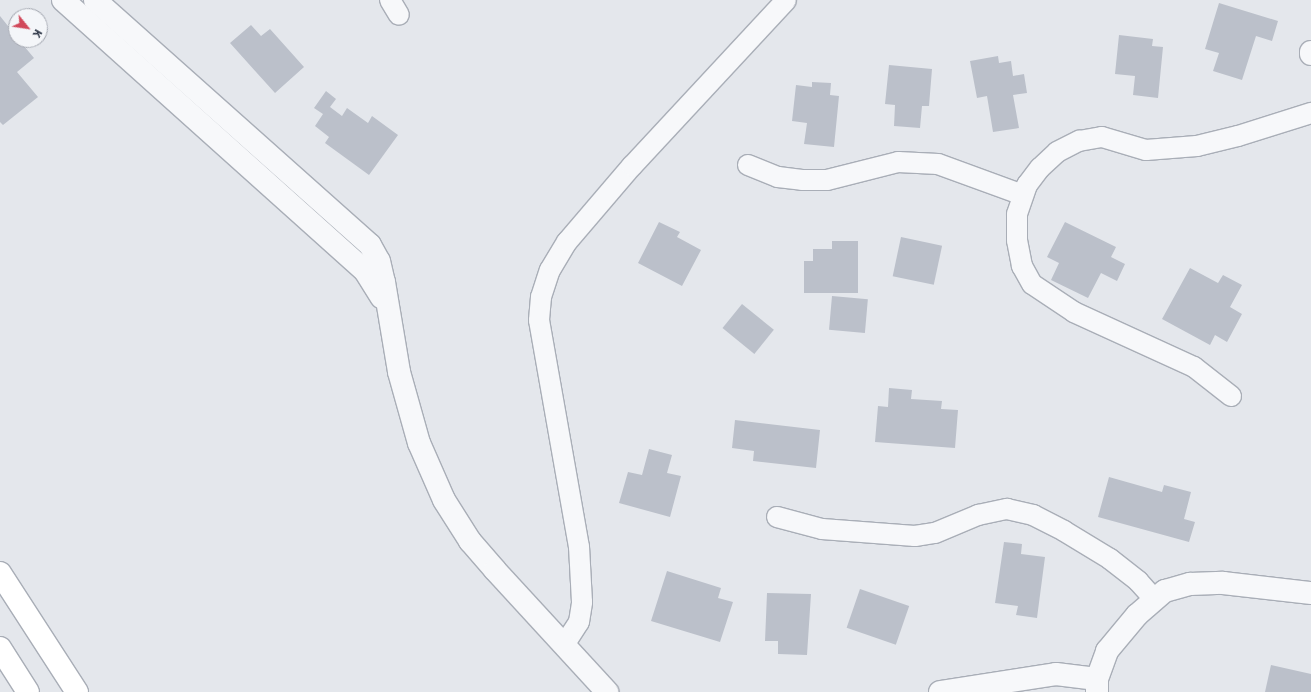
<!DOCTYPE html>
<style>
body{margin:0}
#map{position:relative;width:1311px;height:692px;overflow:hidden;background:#e4e7ec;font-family:"Open Sans",sans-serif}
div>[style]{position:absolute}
.building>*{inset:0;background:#bbc0ca;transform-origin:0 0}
.roads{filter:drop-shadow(1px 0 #a9aeb7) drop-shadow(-1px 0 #a9aeb7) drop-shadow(0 1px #a9aeb7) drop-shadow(0 -1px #a9aeb7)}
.minor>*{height:20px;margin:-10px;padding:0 10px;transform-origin:10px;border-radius:10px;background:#f7f8fa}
.tertiary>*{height:22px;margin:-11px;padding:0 11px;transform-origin:11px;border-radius:11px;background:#f7f8fa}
.trunk>*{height:22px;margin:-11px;padding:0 11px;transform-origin:11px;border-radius:11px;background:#fff}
span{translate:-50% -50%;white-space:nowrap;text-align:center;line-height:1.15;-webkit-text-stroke:4px #f4f6f9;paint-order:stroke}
.north{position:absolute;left:8px;top:8px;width:40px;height:40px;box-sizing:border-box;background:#f4f6f9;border:1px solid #a4a8b1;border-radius:50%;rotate:120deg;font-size:11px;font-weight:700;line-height:16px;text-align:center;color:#2b3445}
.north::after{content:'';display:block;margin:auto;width:14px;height:18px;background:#d1495b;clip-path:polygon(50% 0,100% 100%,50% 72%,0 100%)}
</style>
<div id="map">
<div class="building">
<i style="clip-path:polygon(1219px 3px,1278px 21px,1272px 41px,1256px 36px,1242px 80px,1213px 71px,1219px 53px,1205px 49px)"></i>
<i style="clip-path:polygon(0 16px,16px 36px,16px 40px,19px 40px,34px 58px,17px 72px,38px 97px,3px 125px,0 122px)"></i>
<i style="clip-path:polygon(251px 25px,261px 36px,270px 29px,304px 67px,275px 93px,230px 43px)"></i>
<i style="clip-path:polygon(1119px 35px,1153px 39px,1152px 46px,1163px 47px,1158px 98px,1133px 95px,1135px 76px,1115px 74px)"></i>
<i style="clip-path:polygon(998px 56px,999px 63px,1011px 61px,1013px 76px,1024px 74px,1027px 93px,1013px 95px,1019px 128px,993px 132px,987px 96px,977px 98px,970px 61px)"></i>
<i style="clip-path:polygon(889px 65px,932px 69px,929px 106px,922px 106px,920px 128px,894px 126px,895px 105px,885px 104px)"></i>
<i style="clip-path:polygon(812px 82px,831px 83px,830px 95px,839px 96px,834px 147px,804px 144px,807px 123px,792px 121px,796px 85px,812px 87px)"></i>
<i style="clip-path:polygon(326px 91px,336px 99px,330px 107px,342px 116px,347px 108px,368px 123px,372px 116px,398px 135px,369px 175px,325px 143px,329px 137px,315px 126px,323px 114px,314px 108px)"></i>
<i style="clip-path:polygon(659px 222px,680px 232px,677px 237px,701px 250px,682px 286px,638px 263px)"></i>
<i style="clip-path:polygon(1065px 222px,1116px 247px,1111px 257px,1125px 264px,1117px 281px,1101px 273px,1088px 298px,1051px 280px,1059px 263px,1047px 257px)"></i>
<i style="left:901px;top:237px;width:42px;height:40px;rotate:12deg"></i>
<i style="clip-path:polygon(832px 241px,858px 241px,858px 293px,804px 293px,804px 261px,813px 261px,813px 249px,832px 249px)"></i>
<i style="clip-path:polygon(1190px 268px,1218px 283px,1223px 275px,1242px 285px,1230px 307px,1242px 314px,1227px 342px,1215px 335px,1210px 345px,1162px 319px)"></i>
<i style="left:832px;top:296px;width:36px;height:34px;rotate:5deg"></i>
<i style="left:742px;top:304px;width:41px;height:31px;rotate:39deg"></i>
<i style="clip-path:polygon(889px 388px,912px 390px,911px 399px,942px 401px,941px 409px,958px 410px,955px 448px,875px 442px,878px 406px,888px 407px)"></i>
<i style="clip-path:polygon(735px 420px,820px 430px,816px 468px,753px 461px,754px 451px,732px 448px)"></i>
<i style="clip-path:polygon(649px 449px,672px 455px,667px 473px,681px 476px,670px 517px,619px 503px,628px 472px,642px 475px)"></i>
<i style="clip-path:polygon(1109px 477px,1162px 492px,1164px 485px,1191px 492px,1184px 519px,1195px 522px,1189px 542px,1098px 517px)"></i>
<i style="clip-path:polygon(1004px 542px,1022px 544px,1021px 554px,1045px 557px,1037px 618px,1016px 615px,1018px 606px,995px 603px)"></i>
<i style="clip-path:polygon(667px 571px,721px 588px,718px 598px,733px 602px,720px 642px,651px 621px)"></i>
<i style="left:860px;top:589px;width:52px;height:41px;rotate:19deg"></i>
<i style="clip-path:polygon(767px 593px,811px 594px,807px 655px,778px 654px,778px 641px,765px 641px)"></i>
<i style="clip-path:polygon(1271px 665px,1311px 674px,1311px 692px,1265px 692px)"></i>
</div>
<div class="roads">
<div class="minor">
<i style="left:390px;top:0;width:17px;rotate:59deg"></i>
<i style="left:748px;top:165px;width:32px;rotate:22deg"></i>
<i style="left:778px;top:177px;width:24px;rotate:7deg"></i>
<i style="left:802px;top:180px;width:25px"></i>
<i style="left:827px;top:180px;width:73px;rotate:-14.2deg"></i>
<i style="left:898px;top:162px;width:40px;rotate:2.9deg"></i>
<i style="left:938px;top:164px;width:90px;rotate:20deg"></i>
<i style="left:1231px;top:396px;width:47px;rotate:-141.9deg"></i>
<i style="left:1194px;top:367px;width:132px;rotate:-155.4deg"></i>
<i style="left:1074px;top:312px;width:50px;rotate:-146.3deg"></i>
<i style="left:1032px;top:284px;width:21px;rotate:-119deg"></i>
<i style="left:1022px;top:266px;width:26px;rotate:-101deg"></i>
<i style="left:1017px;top:240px;width:26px;rotate:-90deg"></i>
<i style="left:1017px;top:214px;width:31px;rotate:-71deg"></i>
<i style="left:1027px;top:185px;width:21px;rotate:-53deg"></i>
<i style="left:1040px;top:168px;width:23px;rotate:-43deg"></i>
<i style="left:1057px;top:152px;width:25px;rotate:-27deg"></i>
<i style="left:1079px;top:141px;width:23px;rotate:-10deg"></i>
<i style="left:1102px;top:137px;width:46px;rotate:16.5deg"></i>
<i style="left:1146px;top:150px;width:51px;rotate:-4.5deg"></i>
<i style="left:1197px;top:146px;width:42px;rotate:-13.7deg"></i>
<i style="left:1238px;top:136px;width:77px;rotate:-17.5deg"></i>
<i style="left:777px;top:517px;width:47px;rotate:14.9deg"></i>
<i style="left:822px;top:529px;width:93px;rotate:4.3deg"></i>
<i style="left:915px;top:536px;width:20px;rotate:-9deg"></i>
<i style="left:935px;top:533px;width:47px;rotate:-22.7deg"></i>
<i style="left:978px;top:515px;width:30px;rotate:-12deg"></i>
<i style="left:1007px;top:509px;width:27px;rotate:13deg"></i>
<i style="left:1033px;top:515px;width:35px;rotate:27deg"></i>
<i style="left:1064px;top:531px;width:54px;rotate:31.3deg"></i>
<i style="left:1110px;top:559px;width:36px;rotate:38deg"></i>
<i style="left:1138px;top:581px;width:25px;rotate:48deg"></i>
<i style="left:564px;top:645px;width:27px;rotate:-57deg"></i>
<i style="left:579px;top:622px;width:20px;rotate:-81deg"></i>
<i style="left:582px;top:602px;width:55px;rotate:-93.1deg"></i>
<i style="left:579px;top:547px;width:230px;rotate:-100deg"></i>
<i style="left:539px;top:320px;width:23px;rotate:-85deg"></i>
<i style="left:541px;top:297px;width:28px;rotate:-72deg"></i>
<i style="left:550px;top:270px;width:33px;rotate:-59deg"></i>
<i style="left:567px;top:242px;width:100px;rotate:-49.5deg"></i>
<i style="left:632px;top:166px;width:226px;rotate:-47.1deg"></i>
</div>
<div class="tertiary">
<i style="left:63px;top:0;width:406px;rotate:41.9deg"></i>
<i style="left:365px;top:271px;width:31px;rotate:58deg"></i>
<i style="left:95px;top:0;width:368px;rotate:41.7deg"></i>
<i style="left:370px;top:245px;width:18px;rotate:61deg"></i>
<i style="left:379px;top:261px;width:22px;rotate:77deg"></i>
<i style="left:384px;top:282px;width:91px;rotate:80.5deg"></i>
<i style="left:399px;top:372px;width:74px;rotate:74.3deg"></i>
<i style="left:419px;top:443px;width:62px;rotate:66.3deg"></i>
<i style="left:444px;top:500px;width:49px;rotate:57.6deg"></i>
<i style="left:470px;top:541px;width:38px;rotate:49deg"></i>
<i style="left:495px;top:570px;width:166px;rotate:47.4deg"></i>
<i style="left:1311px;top:52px;width:2px;rotate:90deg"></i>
<i style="left:940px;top:692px;width:117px;rotate:-8.8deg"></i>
<i style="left:1056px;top:674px;width:41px;rotate:7deg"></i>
<i style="left:1097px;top:692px;width:13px;rotate:-90deg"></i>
<i style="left:1097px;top:679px;width:30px;rotate:-70deg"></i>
<i style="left:1107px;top:651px;width:47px;rotate:-50.2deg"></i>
<i style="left:1137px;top:615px;width:37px;rotate:-41deg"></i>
<i style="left:1165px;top:591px;width:26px;rotate:-16deg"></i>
<i style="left:1190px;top:584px;width:33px;rotate:-2deg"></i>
<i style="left:1223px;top:583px;width:89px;rotate:6.5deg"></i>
</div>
<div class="trunk">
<i style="left:0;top:573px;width:142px;rotate:57.1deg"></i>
<i style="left:0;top:648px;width:52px;rotate:57.5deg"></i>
</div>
</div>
<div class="north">K</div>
</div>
